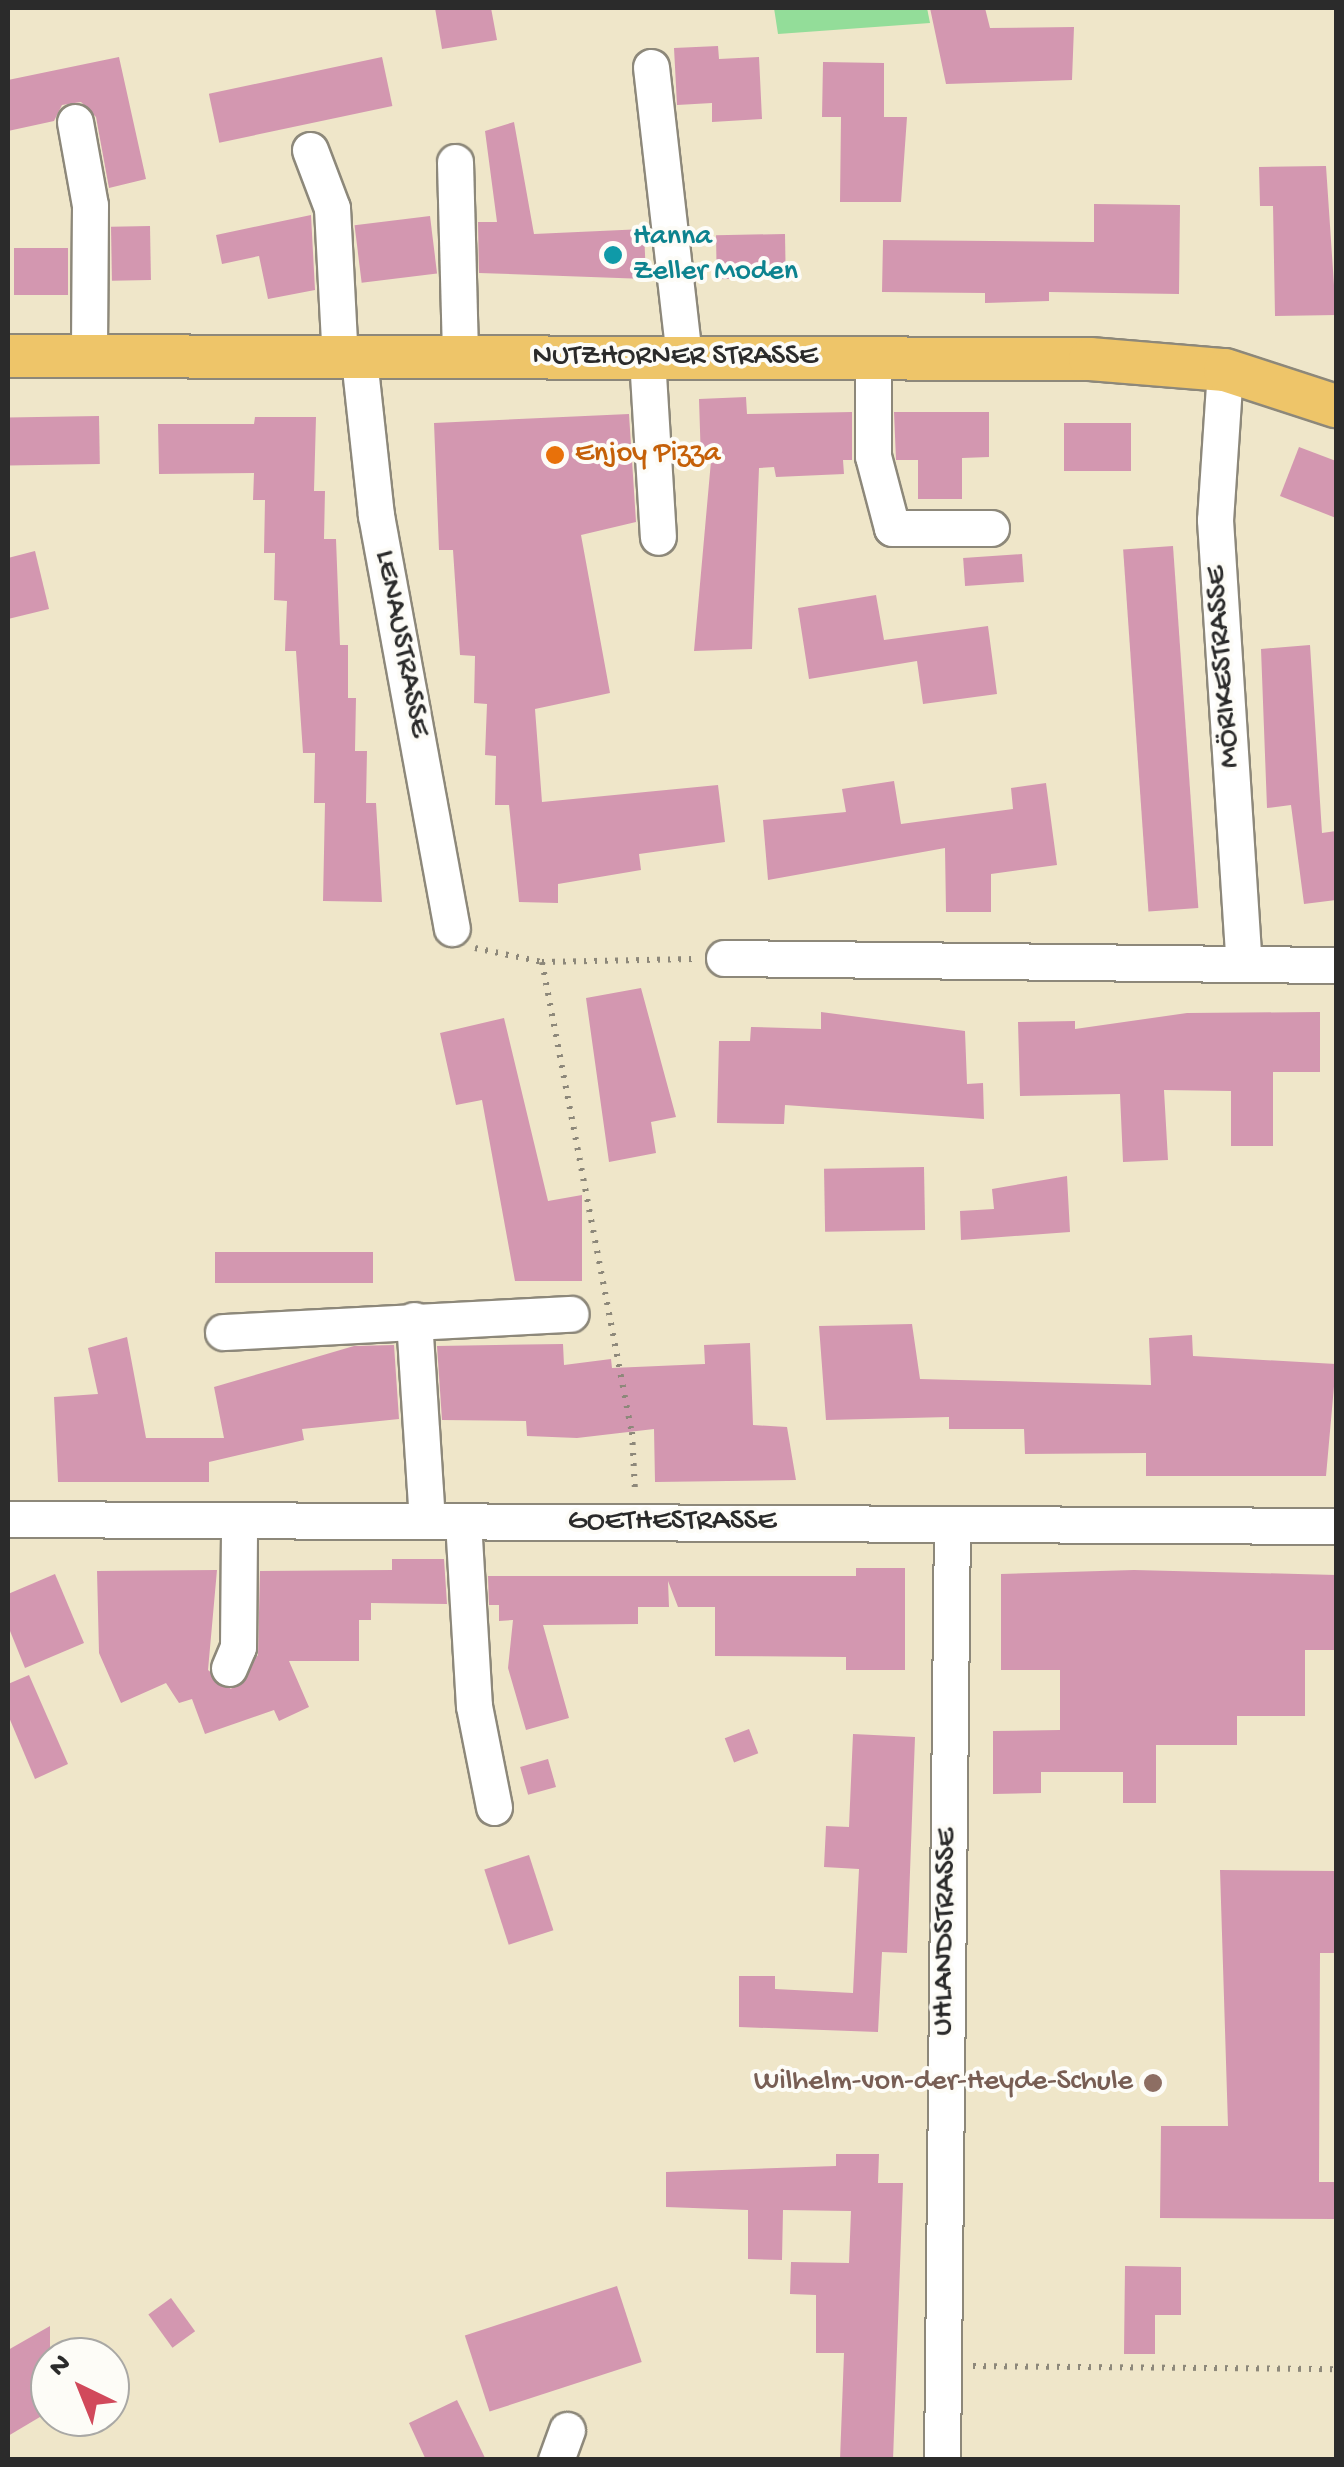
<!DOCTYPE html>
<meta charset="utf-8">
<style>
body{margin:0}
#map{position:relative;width:1344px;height:2467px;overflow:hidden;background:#efe6c9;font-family:"Gochi Hand",sans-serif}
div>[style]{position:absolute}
.green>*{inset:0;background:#93dd99}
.building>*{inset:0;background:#d397b0;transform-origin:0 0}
.path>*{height:6px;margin-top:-3px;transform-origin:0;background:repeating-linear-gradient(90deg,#8d887a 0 2.5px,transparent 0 10.5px)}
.roads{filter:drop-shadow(2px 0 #8d887a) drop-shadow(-2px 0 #8d887a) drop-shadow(0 2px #8d887a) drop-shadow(0 -2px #8d887a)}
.minor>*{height:35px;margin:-17.5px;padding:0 17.5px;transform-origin:17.5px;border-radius:17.5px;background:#fff}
.major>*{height:42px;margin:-21px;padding:0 21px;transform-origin:21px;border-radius:21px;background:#eec569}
.dots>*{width:28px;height:28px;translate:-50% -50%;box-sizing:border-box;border:5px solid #fdfcf7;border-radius:50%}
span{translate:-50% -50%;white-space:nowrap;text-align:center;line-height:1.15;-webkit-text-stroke:8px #fdfcf7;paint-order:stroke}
.culture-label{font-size:30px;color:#0d838f}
.left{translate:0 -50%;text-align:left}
.street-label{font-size:30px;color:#2b2b2b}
.food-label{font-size:30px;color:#c56008}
.education-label{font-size:30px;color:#785e54}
.right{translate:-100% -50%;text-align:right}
.frame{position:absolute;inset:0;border:10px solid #2b2b2b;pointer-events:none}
.north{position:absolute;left:30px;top:2337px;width:100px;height:100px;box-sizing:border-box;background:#fdfcf7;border:2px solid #a9a8a5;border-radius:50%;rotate:317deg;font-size:28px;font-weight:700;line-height:40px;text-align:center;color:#2b2b2b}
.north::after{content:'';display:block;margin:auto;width:35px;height:45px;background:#d1495b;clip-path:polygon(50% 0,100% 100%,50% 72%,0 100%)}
</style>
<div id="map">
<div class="green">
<i style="clip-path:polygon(774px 8px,927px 8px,930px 23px,778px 34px)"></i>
</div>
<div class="building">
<i style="clip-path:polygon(435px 8px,491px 8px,497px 40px,442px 49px)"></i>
<i style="clip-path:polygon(930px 8px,985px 8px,990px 28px,1074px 27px,1072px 80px,946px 84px)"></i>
<i style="clip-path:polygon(718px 46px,719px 59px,759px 57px,762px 119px,712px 122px,712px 103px,677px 105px,674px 48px)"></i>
<i style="clip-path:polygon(119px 57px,146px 179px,109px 188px,96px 117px,81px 102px,62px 105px,54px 121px,8px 131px,8px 80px)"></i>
<i style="left:382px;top:57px;width:50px;height:177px;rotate:78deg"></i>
<i style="clip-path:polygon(823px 62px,884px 63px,884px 117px,907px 117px,901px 202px,840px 202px,841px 117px,822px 117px)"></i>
<i style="clip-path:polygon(514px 122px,534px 234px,644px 229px,646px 279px,479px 273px,478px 222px,497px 222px,485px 131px)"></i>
<i style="clip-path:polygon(1326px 166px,1336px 315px,1275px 316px,1273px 206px,1260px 206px,1259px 167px)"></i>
<i style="clip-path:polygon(1094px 204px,1180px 205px,1179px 294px,1049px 292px,1049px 301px,985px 303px,985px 293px,882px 292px,883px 240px,1094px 242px)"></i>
<i style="clip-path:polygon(311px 215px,315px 290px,268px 299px,259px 256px,222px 264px,216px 235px)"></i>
<i style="left:430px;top:216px;width:58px;height:76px;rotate:83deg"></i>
<i style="left:150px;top:226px;width:54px;height:39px;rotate:89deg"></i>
<i style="left:785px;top:234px;width:44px;height:69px;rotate:89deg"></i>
<i style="left:14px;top:248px;width:54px;height:47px"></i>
<i style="clip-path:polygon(746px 397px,747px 414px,852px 412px,852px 460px,843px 460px,844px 474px,776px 477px,774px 467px,759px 468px,752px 649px,694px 651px,711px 461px,701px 462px,699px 399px)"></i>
<i style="clip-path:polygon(894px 412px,989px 412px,989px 457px,962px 458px,962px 499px,918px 499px,918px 460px,896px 460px)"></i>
<i style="clip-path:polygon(629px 414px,636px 522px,581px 535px,610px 693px,535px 709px,542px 802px,718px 785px,725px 842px,639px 854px,641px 870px,558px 884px,558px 903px,519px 902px,509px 805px,495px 805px,496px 756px,485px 755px,487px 704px,474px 703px,475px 656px,460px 655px,453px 550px,439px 550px,434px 423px)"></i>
<i style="left:99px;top:416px;width:48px;height:91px;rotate:89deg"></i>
<i style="clip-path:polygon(255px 417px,316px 417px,314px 491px,325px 491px,324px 539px,336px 539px,340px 645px,348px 645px,348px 698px,356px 698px,355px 751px,367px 751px,366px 803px,376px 803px,382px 902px,323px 901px,325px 803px,314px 803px,315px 753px,303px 753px,296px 651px,285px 651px,287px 601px,274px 600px,275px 553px,264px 553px,265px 500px,253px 500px,254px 473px,159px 474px,158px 424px,254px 424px)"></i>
<i style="left:1131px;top:423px;width:48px;height:67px;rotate:90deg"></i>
<i style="clip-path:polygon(1299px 447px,1336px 461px,1336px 518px,1280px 496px)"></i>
<i style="left:1173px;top:546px;width:363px;height:50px;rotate:86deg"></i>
<i style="clip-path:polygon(35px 551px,49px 609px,8px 619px,8px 558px)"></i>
<i style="left:1022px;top:554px;width:28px;height:59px;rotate:86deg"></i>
<i style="clip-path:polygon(876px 595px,884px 640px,988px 626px,997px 694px,923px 704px,917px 661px,809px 679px,798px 608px)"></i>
<i style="clip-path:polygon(1310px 645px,1322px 833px,1336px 831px,1336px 900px,1304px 904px,1291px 805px,1267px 808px,1261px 649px)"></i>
<i style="clip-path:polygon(894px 781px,901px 824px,1013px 809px,1011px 788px,1046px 783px,1057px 865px,991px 874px,991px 912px,946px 912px,945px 848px,768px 880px,763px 820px,846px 812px,842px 789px)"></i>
<i style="clip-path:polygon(641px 988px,676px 1117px,651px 1122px,656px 1153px,609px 1162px,586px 998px)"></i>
<i style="clip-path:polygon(821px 1012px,965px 1031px,967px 1084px,983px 1083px,984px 1119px,785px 1105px,784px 1124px,717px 1123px,719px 1041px,750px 1041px,751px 1027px,821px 1029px)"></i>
<i style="clip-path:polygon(1320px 1012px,1320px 1072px,1273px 1072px,1273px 1146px,1231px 1146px,1231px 1091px,1164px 1090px,1168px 1160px,1123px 1162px,1120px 1094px,1020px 1096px,1018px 1022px,1075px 1021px,1075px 1029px,1187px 1013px)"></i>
<i style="clip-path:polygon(504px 1018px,548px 1201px,582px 1195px,582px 1281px,515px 1281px,482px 1100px,456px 1105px,440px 1033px)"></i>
<i style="left:924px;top:1167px;width:63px;height:100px;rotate:89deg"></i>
<i style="clip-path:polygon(1067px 1176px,1070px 1232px,961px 1240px,960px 1211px,994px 1209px,992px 1189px)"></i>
<i style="left:215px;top:1252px;width:158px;height:31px"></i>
<i style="clip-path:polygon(912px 1324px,920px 1379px,1151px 1385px,1149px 1338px,1192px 1335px,1193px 1356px,1336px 1364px,1326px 1476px,1146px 1476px,1146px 1453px,1025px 1454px,1024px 1429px,949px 1429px,949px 1417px,826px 1420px,819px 1326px)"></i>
<i style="clip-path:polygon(127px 1337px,146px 1438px,224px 1438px,214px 1387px,354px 1346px,394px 1345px,399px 1419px,302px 1429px,304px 1440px,209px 1462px,209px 1482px,58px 1482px,54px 1397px,98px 1394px,88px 1348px)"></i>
<i style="clip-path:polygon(750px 1343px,753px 1425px,787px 1427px,796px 1480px,655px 1482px,654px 1429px,577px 1438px,527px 1436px,526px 1421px,442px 1420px,437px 1346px,563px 1344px,564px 1365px,611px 1359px,612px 1368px,705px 1364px,704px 1345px)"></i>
<i style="clip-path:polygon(392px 1559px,444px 1559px,447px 1604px,371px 1603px,371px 1620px,359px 1620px,359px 1661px,289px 1661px,309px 1707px,279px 1721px,274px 1710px,205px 1734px,192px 1699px,179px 1703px,166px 1683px,121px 1703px,99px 1653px,97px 1571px,217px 1570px,208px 1670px,231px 1689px,258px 1655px,260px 1571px,392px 1570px)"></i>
<i style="clip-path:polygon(856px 1568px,905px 1568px,905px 1670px,846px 1670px,846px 1657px,715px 1656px,715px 1607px,678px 1607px,668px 1581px,669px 1607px,638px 1607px,638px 1624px,543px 1625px,569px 1718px,526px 1730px,508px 1668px,513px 1620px,499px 1621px,499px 1605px,489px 1605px,488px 1576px,856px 1576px)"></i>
<i style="clip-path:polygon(1134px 1570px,1336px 1575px,1336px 1650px,1305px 1650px,1305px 1716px,1237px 1716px,1237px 1745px,1156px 1745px,1156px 1803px,1123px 1803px,1123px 1772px,1041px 1772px,1041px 1793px,993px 1794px,993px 1731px,1060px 1730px,1060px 1670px,1001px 1670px,1001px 1574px)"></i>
<i style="clip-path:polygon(55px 1574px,84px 1643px,25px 1668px,8px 1626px,8px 1594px)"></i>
<i style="clip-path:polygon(29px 1675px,68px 1764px,35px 1779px,8px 1715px,8px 1684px)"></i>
<i style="left:749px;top:1729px;width:26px;height:26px;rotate:69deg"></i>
<i style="clip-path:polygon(853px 1734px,915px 1737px,907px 1953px,882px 1952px,878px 2032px,739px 2027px,739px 1976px,775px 1976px,775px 1989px,853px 1993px,859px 1869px,824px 1867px,826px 1826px,849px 1827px)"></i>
<i style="left:548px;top:1759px;width:29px;height:29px;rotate:74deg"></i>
<i style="left:529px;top:1855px;width:79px;height:47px;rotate:72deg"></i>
<i style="clip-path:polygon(1220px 1870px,1336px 1871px,1336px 1953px,1320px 1953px,1319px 2182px,1336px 2182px,1336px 2219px,1160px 2218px,1161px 2126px,1228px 2126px)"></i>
<i style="clip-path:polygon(836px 2154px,879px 2154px,878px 2183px,903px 2183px,893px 2460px,840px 2460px,844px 2353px,816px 2353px,816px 2295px,790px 2294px,791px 2262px,849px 2263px,851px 2211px,783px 2210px,782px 2260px,748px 2259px,748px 2210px,666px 2207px,666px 2172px,836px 2166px)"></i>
<i style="clip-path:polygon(1125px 2266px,1181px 2267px,1181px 2315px,1155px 2315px,1155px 2354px,1124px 2354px)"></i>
<i style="left:617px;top:2286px;width:80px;height:160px;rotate:72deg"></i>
<i style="left:171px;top:2298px;width:41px;height:28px;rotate:54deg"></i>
<i style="clip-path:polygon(50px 2326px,50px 2411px,8px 2436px,8px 2350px)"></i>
<i style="clip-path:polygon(457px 2400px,486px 2460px,426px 2460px,409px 2423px)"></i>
</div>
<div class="path">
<i style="left:475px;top:948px;width:68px;rotate:11.8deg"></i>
<i style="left:542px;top:962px;width:479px;rotate:79.2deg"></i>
<i style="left:632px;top:1432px;width:59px;rotate:87.1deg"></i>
<i style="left:542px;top:962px;width:151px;rotate:-1.1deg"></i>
<i style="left:973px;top:2366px;width:363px;rotate:0.5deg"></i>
</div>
<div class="roads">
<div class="minor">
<i style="left:651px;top:67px;width:293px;rotate:83.5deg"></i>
<i style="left:75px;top:122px;width:84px;rotate:79.8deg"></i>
<i style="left:90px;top:205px;width:152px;rotate:90.4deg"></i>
<i style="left:310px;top:150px;width:62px;rotate:69.2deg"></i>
<i style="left:332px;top:208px;width:151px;rotate:87deg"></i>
<i style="left:455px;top:162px;width:197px;rotate:88.5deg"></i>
<i style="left:647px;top:358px;width:179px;rotate:86.5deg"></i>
<i style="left:873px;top:358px;width:98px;rotate:90deg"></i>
<i style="left:873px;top:456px;width:74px;rotate:75.2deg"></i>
<i style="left:892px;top:528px;width:99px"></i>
<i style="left:359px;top:359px;width:157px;rotate:83.8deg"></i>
<i style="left:376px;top:515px;width:420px;rotate:79.6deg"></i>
<i style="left:1225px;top:370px;width:150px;rotate:93.8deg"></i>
<i style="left:1215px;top:520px;width:445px;rotate:86.3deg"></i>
<i style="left:724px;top:958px;width:612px;rotate:0.66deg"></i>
<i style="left:414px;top:1320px;width:201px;rotate:86.3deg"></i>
<i style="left:223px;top:1332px;width:348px;rotate:-3deg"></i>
<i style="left:8px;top:1519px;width:1328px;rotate:0.3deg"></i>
<i style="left:463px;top:1521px;width:185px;rotate:86.6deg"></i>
<i style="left:474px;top:1706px;width:103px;rotate:78.8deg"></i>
<i style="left:229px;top:1668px;width:23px;rotate:-67deg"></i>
<i style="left:238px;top:1647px;width:127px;rotate:-89.5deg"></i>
<i style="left:556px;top:2460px;width:32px;rotate:-70deg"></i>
<i style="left:942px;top:2460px;width:936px;rotate:-89.39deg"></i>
</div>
<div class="major">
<i style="left:8px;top:356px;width:1082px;rotate:0.16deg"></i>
<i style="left:1090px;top:359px;width:135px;rotate:4.7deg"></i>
<i style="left:1225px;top:370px;width:117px;rotate:18deg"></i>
</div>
</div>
<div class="dots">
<i style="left:613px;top:255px;background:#0f9aa8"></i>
<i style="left:555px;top:455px;background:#e8710a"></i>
<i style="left:1153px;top:2083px;background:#8d6e63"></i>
</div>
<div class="culture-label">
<span class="left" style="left:633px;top:255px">Hanna<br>Zeller Moden</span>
</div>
<div class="street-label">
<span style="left:675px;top:358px">NUTZHORNER STRASSE</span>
<span style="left:400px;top:644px;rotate:79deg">LENAUSTRASSE</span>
<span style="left:1225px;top:667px;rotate:-94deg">MÖRIKESTRASSE</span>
<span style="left:672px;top:1523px">GOETHESTRASSE</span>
<span style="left:947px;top:1932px;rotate:-89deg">UHLANDSTRASSE</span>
</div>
<div class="food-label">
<span class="left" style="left:575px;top:455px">Enjoy Pizza</span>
</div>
<div class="education-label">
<span class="right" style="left:1133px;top:2083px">Wilhelm-von-der-Heyde-Schule</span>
</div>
<div class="frame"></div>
<div class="north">N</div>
</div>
